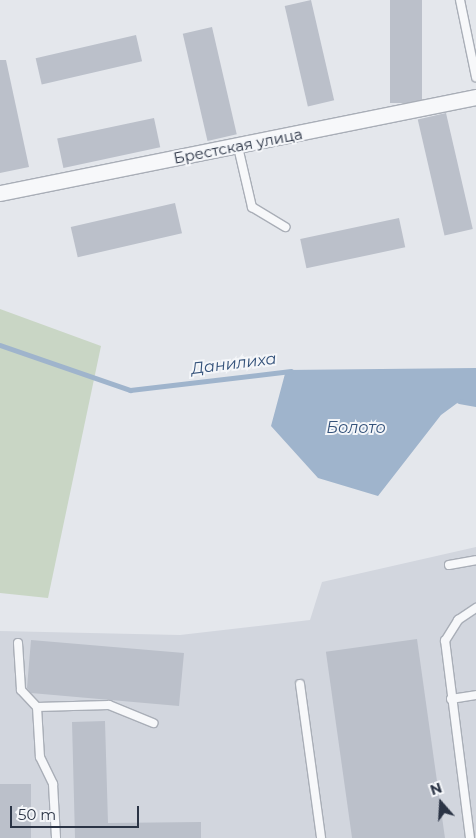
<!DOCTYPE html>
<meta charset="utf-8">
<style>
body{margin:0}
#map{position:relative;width:476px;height:838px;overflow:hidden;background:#e4e7ec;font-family:Montserrat,sans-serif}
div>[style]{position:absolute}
.built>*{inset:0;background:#d2d6de}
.green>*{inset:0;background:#c9d6c5}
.water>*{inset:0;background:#9fb4cc}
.stream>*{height:5px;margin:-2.5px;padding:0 2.5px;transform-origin:2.5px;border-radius:2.5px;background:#9fb4cc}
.building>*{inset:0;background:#bbc0ca;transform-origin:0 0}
.roads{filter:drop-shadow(1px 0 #a9aeb7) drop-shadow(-1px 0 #a9aeb7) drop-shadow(0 1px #a9aeb7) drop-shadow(0 -1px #a9aeb7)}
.lane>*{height:8px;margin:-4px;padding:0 4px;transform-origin:4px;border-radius:4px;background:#f7f8fa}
.street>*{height:15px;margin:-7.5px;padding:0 7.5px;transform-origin:7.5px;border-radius:7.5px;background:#f7f8fa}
span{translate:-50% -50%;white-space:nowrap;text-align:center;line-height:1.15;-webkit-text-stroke:4px #f4f6f9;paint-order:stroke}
.street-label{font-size:15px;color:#2b3445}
.water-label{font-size:16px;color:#34527a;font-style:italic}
.north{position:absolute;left:416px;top:778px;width:50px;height:50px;-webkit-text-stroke:4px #f4f6f9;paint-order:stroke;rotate:341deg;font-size:14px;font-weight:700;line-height:20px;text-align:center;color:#2b3445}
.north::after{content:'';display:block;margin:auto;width:18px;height:22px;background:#2b3445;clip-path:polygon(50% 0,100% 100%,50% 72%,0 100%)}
.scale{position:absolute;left:10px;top:806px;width:129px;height:22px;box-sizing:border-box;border:2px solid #2b3445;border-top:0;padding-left:6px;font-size:15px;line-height:18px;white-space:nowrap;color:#2b3445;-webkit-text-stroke:4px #f4f6f9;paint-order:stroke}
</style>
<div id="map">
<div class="built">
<i style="clip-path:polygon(476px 547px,476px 838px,0 838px,0 631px,180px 635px,310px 620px,322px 582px)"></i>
</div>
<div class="green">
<i style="clip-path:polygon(0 309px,101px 346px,48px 598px,0 593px)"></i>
</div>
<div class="water">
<i style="clip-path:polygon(476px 368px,476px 404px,460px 401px,441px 415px,378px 496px,318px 478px,271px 426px,286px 370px)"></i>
</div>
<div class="stream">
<i style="left:0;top:345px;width:138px;rotate:19.1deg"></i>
<i style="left:130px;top:390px;width:162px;rotate:-6.7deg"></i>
<i style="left:459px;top:401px;width:17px;rotate:10deg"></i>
</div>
<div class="building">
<i style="left:311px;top:0;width:103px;height:27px;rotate:77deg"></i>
<i style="left:390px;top:0;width:32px;height:103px"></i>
<i style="left:212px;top:27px;width:110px;height:30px;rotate:77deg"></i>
<i style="left:136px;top:35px;width:27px;height:103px;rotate:77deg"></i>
<i style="clip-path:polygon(0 60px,6px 60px,29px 167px,0 173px)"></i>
<i style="left:446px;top:113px;width:119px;height:29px;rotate:77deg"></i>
<i style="left:154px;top:118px;width:30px;height:99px;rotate:78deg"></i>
<i style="left:175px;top:203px;width:31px;height:107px;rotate:77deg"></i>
<i style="left:399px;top:218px;width:30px;height:101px;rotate:78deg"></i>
<i style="left:417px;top:639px;width:201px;height:92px;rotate:82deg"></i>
<i style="clip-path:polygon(31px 640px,184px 653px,179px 706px,31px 693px,27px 688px)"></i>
<i style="clip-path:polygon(105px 721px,108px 823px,201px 822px,201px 838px,75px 838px,72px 722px)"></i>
<i style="left:0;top:784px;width:31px;height:54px"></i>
</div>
<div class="roads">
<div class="lane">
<i style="left:460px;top:0;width:79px;rotate:78.3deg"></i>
<i style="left:238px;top:147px;width:62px;rotate:76.9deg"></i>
<i style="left:252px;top:207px;width:39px;rotate:31deg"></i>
<i style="left:449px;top:565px;width:27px;rotate:-10deg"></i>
<i style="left:18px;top:643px;width:47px;rotate:86.3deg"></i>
<i style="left:21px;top:690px;width:23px;rotate:47deg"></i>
<i style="left:37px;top:707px;width:50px;rotate:86.6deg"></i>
<i style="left:40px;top:757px;width:30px;rotate:64deg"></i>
<i style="left:53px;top:784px;width:54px;rotate:86.8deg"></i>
<i style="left:300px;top:684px;width:155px;rotate:82.2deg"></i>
<i style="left:451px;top:699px;width:25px;rotate:-9deg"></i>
<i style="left:37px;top:707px;width:72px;rotate:-1.6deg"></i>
<i style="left:109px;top:705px;width:48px;rotate:22.2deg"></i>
<i style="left:470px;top:838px;width:199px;rotate:-97.2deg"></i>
<i style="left:445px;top:641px;width:25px;rotate:-58deg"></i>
<i style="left:458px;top:620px;width:22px;rotate:-34deg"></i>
</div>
<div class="street">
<i style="left:0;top:193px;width:486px;rotate:-11.4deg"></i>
</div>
</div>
<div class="street-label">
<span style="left:238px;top:146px;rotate:-11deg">Брестская улица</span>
</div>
<div class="water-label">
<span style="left:234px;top:364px;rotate:-7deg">Данилиха</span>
<span style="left:356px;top:428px">Болото</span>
</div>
<div class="north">N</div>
<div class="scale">50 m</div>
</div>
